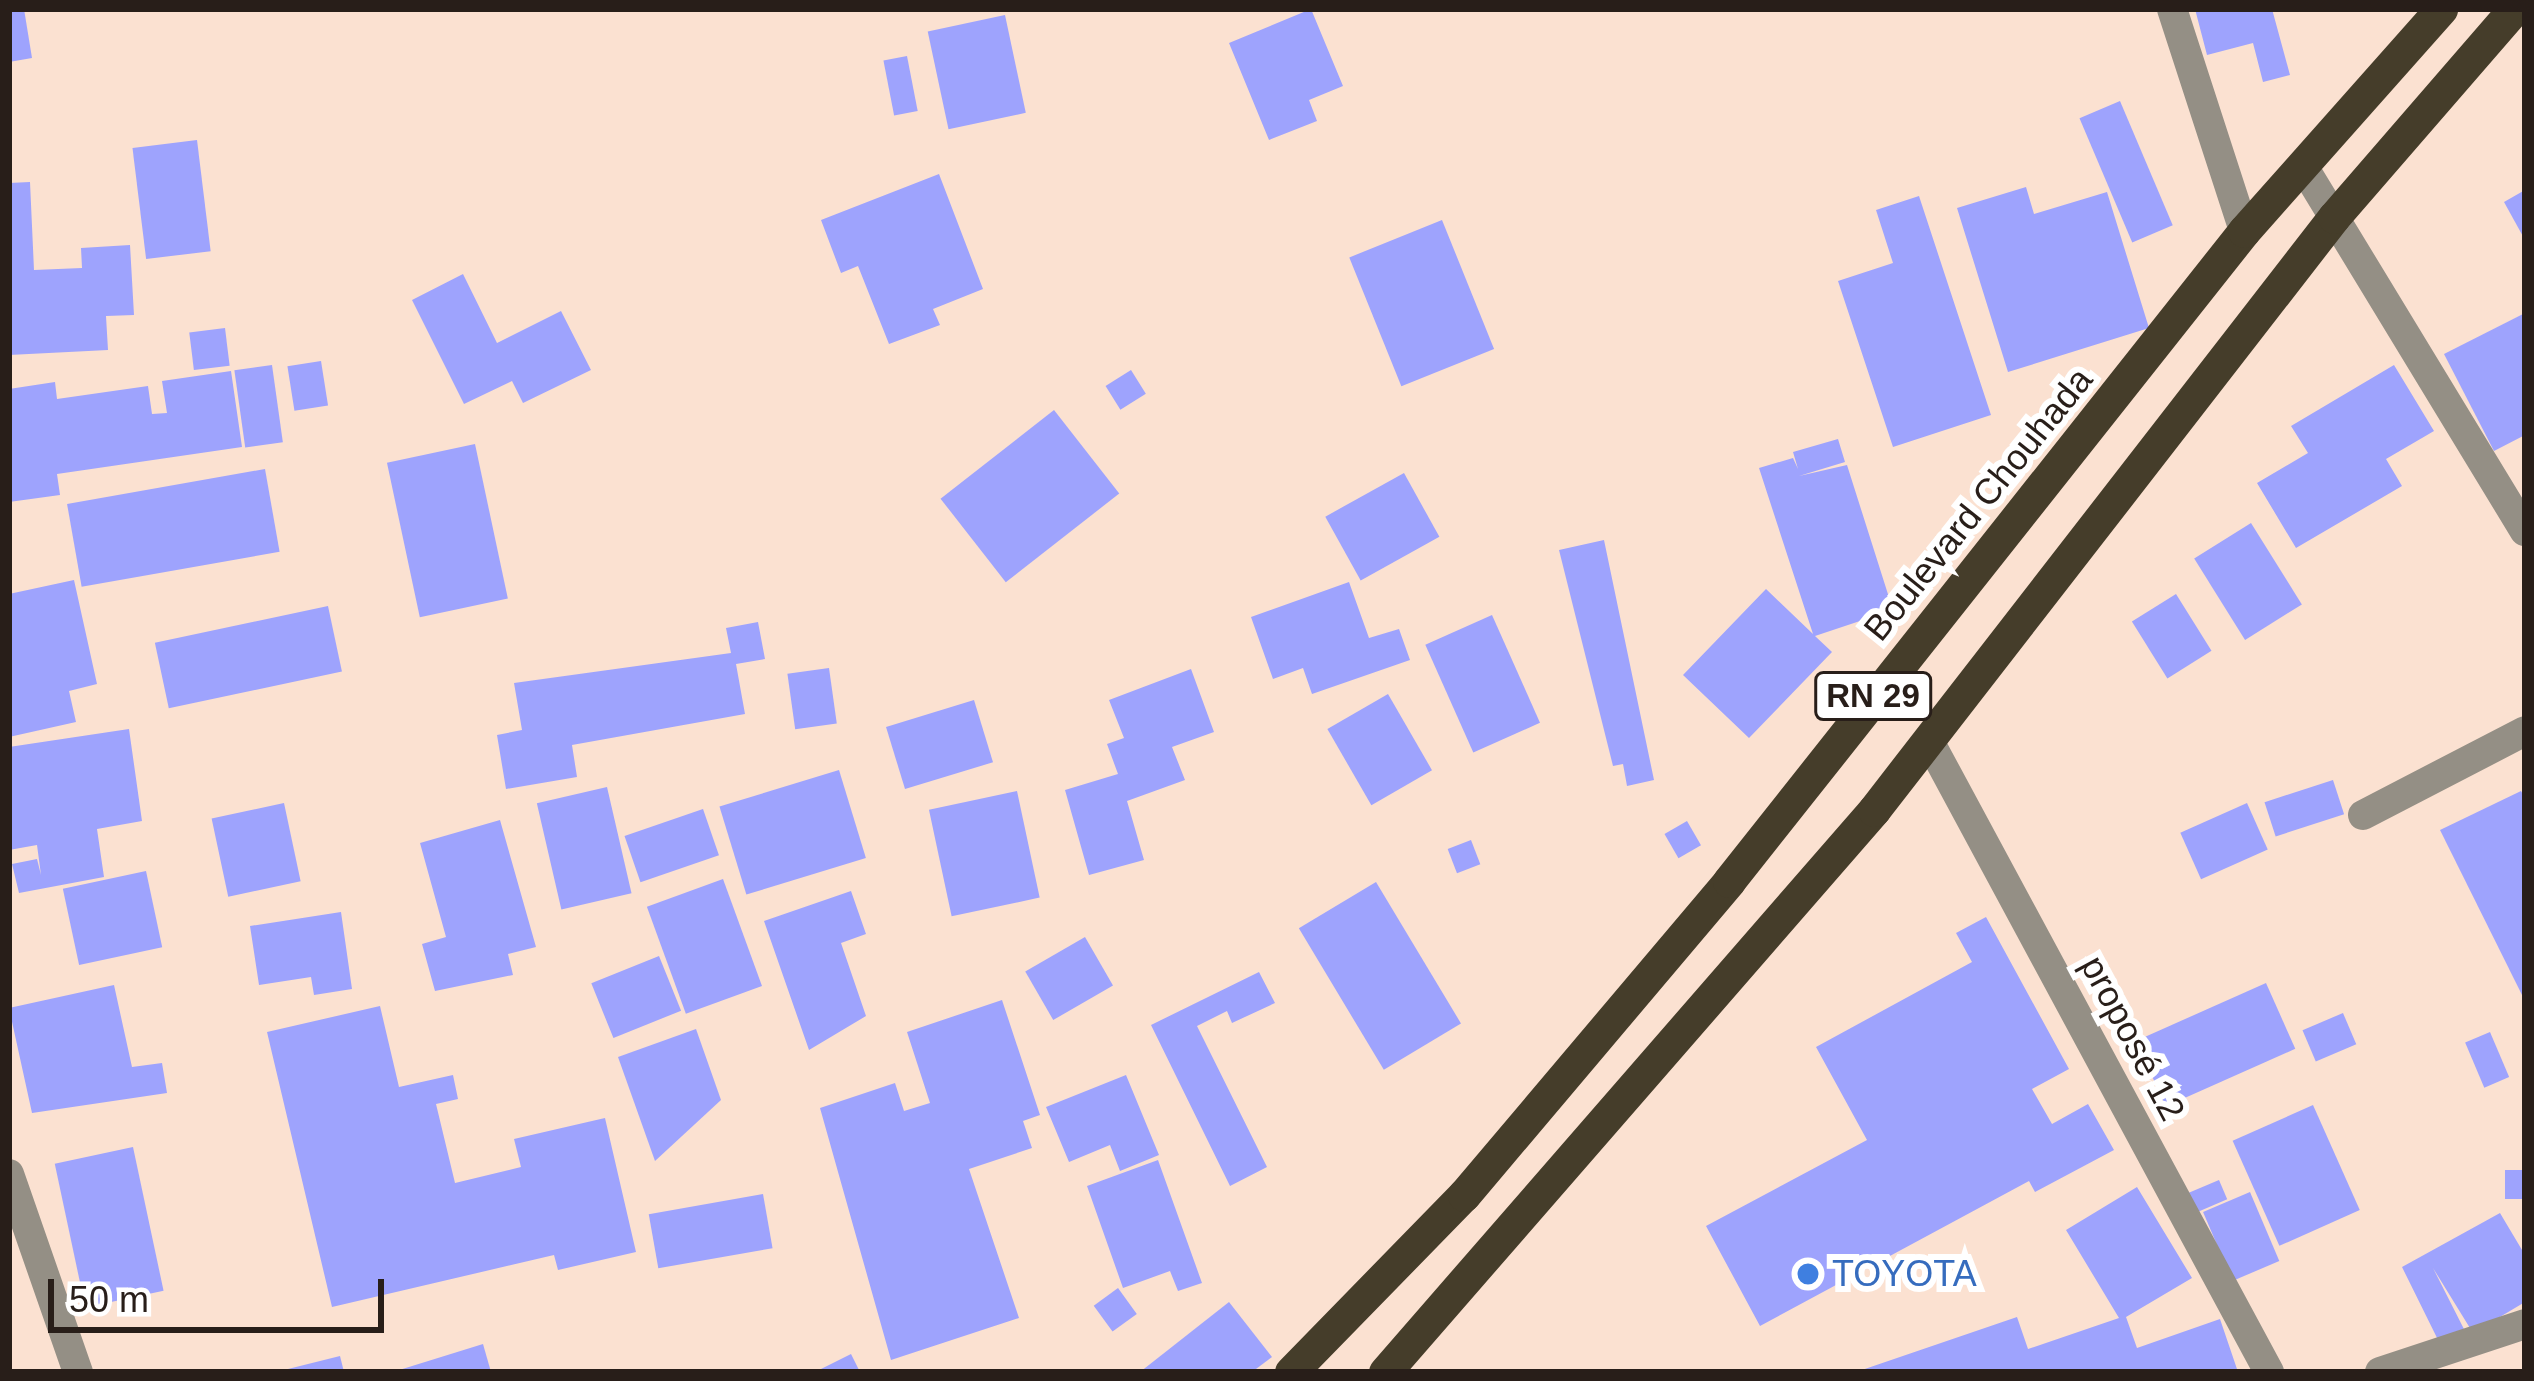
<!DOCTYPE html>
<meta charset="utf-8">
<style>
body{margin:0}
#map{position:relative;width:2534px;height:1381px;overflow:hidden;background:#fbe1d1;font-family:Arial,sans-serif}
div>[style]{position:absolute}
.building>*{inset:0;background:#9ea3fd;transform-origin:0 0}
.minor>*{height:30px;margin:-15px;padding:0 15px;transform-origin:15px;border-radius:15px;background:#948f85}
.trunk>*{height:33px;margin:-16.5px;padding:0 16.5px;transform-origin:16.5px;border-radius:16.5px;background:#453d2a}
.dots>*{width:33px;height:33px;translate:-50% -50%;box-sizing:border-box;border:6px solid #fff;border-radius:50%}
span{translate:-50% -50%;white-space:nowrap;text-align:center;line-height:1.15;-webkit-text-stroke:12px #fff;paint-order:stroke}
.shield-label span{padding:3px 9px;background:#fff;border:3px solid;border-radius:9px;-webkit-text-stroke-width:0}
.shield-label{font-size:33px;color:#281e19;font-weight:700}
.street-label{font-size:36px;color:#281e19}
.shop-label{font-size:36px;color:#366cbe}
.left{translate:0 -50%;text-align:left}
.frame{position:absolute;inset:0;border:12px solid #281e19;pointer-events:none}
.scale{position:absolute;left:48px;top:1279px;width:336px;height:54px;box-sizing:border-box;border:6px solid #281e19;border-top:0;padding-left:15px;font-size:36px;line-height:42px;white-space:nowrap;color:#281e19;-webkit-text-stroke:9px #fff;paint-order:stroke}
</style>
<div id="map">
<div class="building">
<i style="clip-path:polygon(9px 9px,24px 9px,32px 58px,9px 62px)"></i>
<i style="clip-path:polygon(1311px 9px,1343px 86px,1309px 100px,1317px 121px,1269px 140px,1229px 43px)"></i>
<i style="clip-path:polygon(2195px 9px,2272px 9px,2290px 75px,2263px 82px,2253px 43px,2207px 55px)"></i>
<i style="left:1005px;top:15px;width:100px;height:79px;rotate:78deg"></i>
<i style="left:907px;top:56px;width:56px;height:24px;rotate:79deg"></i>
<i style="left:2120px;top:101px;width:135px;height:44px;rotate:67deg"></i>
<i style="left:197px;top:140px;width:112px;height:65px;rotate:83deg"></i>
<i style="clip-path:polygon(939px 174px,983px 289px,933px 309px,940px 325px,889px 344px,858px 266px,841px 273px,821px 220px)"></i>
<i style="clip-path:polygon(30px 182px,34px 270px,82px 268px,81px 248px,130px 245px,134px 315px,106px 316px,108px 350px,9px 355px,9px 183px)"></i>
<i style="clip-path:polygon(2026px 187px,2034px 214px,2107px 192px,2149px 328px,2008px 372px,1957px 208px)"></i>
<i style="clip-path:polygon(2525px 190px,2525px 240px,2504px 202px)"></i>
<i style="clip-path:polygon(1919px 196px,1991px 415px,1893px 447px,1838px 281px,1893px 263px,1876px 210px)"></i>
<i style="left:1442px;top:220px;width:139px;height:100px;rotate:68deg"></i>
<i style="clip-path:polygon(463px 274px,497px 343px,561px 311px,591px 370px,523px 403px,512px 381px,464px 404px,412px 300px)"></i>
<i style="clip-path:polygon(2525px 313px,2525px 435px,2494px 451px,2444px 354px)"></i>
<i style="left:225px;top:328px;width:38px;height:36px;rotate:83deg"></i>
<i style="left:321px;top:361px;width:45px;height:34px;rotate:81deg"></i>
<i style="left:272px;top:365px;width:78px;height:38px;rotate:82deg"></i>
<i style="clip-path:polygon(2394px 365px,2434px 431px,2386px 459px,2402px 486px,2296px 548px,2257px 483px,2308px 453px,2291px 426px)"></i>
<i style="left:1131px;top:370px;width:28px;height:30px;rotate:58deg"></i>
<i style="clip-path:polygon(231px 371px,242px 447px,57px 474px,60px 495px,9px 502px,9px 389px,55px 382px,57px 399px,148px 386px,152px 414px,167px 413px,162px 381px)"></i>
<i style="left:1054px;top:410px;width:106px;height:144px;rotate:52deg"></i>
<i style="clip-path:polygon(1838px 439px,1845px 462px,1799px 476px,1847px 465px,1893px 610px,1815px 636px,1832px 652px,1749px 738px,1683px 675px,1766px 589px,1813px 634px,1759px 468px,1793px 458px,1798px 469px,1793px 452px)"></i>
<i style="left:475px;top:444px;width:158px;height:90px;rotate:78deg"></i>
<i style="left:265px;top:469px;width:84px;height:201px;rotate:80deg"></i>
<i style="left:1404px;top:473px;width:73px;height:90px;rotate:61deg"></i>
<i style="left:2251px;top:523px;width:96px;height:67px;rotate:58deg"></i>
<i style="clip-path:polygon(1604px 540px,1654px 780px,1627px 786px,1623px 764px,1613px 766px,1559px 550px)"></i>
<i style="clip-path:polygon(74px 580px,97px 684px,69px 691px,76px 722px,9px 737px,9px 594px)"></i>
<i style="clip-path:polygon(1349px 582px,1369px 638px,1399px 629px,1410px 660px,1312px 694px,1303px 668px,1273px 679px,1251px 617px)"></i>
<i style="left:2176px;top:594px;width:67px;height:52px;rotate:58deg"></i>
<i style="left:328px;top:606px;width:67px;height:177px;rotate:78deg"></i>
<i style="left:1492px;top:615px;width:118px;height:73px;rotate:66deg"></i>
<i style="clip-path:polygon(758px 622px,765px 659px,736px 664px,745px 714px,572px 745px,577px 777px,506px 789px,497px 735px,522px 730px,514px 683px,731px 653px,726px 628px)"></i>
<i style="left:829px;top:668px;width:56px;height:42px;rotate:82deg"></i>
<i style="clip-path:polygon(1191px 669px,1214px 732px,1172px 747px,1185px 780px,1127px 801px,1144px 860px,1089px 875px,1065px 790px,1118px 774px,1107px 744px,1124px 738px,1109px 700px)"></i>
<i style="left:1388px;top:694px;width:88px;height:70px;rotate:60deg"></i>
<i style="left:974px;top:700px;width:65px;height:92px;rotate:73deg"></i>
<i style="clip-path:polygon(129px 729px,142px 821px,97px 829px,104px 877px,19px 893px,12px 864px,37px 859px,41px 875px,37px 845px,9px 850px,9px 747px)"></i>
<i style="left:839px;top:770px;width:92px;height:125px;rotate:73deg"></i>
<i style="left:2333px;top:780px;width:36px;height:72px;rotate:72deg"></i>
<i style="left:607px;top:787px;width:109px;height:72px;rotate:77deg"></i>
<i style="left:1017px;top:791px;width:109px;height:90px;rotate:78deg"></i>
<i style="clip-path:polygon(2521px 791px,2525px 798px,2525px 1001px,2440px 830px)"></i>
<i style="left:284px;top:803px;width:80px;height:74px;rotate:78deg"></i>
<i style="left:2247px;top:803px;width:51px;height:73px;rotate:66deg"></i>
<i style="left:703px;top:809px;width:49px;height:83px;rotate:71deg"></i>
<i style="clip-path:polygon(500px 820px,536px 947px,508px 954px,513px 975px,435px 991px,422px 944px,446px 937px,420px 843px)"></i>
<i style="left:1687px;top:821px;width:28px;height:26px;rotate:60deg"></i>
<i style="left:1471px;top:840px;width:26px;height:25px;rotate:69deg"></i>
<i style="left:146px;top:871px;width:78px;height:85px;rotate:78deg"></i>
<i style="left:723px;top:879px;width:114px;height:81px;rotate:70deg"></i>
<i style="left:1376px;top:882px;width:165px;height:90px;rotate:59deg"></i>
<i style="clip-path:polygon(851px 891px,866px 934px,841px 943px,866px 1016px,809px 1050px,764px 921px)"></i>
<i style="clip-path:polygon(341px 912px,352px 989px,314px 995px,311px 977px,259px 985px,250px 926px)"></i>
<i style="clip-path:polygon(1986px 917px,2069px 1069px,2032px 1089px,2052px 1124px,2088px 1104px,2114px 1150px,2035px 1192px,2029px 1181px,1760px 1326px,1706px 1226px,1867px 1140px,1816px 1047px,1972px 962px,1956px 933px)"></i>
<i style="left:1085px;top:937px;width:56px;height:69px;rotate:60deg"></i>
<i style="left:659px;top:956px;width:59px;height:73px;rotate:68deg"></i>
<i style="clip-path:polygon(1259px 972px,1275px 1003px,1232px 1023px,1227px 1011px,1197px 1026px,1267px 1167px,1230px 1186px,1151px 1025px)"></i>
<i style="left:2266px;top:983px;width:72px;height:142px;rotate:66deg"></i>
<i style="clip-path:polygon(114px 985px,132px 1067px,162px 1063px,167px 1093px,32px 1113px,9px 1008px)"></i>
<i style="clip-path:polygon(1002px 1000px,1040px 1115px,1023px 1121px,1032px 1148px,969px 1169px,1019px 1318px,891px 1360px,820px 1108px,895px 1083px,904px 1111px,930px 1103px,907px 1032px)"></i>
<i style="clip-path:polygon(380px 1006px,399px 1087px,453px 1075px,458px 1099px,436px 1104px,455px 1183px,521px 1167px,514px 1139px,605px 1118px,636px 1252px,558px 1270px,554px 1255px,332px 1307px,267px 1032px)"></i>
<i style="left:2343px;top:1013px;width:34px;height:44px;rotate:67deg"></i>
<i style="clip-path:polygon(696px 1029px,721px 1100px,655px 1161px,618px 1057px)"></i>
<i style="left:2490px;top:1032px;width:49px;height:27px;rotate:67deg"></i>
<i style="clip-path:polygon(1126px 1075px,1159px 1155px,1120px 1171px,1110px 1145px,1069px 1162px,1046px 1107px)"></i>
<i style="left:2313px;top:1105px;width:115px;height:88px;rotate:66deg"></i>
<i style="left:133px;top:1147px;width:147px;height:80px;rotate:78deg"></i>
<i style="clip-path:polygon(1158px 1160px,1202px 1283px,1178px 1291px,1170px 1271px,1123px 1288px,1087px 1186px)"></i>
<i style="left:2505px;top:1170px;width:20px;height:29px"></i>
<i style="left:2219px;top:1180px;width:21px;height:36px;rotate:67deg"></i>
<i style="clip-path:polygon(2137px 1187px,2192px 1278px,2126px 1317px,2137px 1348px,2220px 1319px,2238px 1372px,1856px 1372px,2017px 1317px,2028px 1349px,2119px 1318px,2066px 1230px)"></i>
<i style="left:2250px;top:1192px;width:75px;height:51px;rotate:67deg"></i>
<i style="left:763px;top:1194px;width:55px;height:116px;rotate:80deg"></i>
<i style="clip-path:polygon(2500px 1213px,2525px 1255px,2525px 1302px,2473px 1333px,2433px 1268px,2468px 1337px,2443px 1350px,2402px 1267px)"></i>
<i style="left:1118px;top:1288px;width:32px;height:30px;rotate:54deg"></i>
<i style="clip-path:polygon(1229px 1302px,1272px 1357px,1252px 1372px,1140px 1372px)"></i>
<i style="clip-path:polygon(483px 1344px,491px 1372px,396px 1372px,396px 1371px)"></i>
<i style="clip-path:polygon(851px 1354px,860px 1372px,815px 1372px)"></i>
<i style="clip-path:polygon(340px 1356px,344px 1372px,284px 1372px,284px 1370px)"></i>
</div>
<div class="minor">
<i style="left:2172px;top:9px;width:233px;rotate:72deg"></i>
<i style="left:2304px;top:168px;width:425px;rotate:58.7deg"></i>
<i style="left:1929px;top:741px;width:717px;rotate:61.68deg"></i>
<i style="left:2363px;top:815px;width:182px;rotate:-27.4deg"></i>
<i style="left:9px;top:1174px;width:210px;rotate:70.8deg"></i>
<i style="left:2380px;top:1372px;width:153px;rotate:-18.3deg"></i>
</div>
<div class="trunk">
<i style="left:1291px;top:1372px;width:248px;rotate:-45.7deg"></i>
<i style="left:1464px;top:1195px;width:411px;rotate:-49.8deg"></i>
<i style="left:1729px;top:881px;width:829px;rotate:-51.61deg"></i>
<i style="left:2244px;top:231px;width:297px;rotate:-48.4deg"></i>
<i style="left:1385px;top:1372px;width:745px;rotate:-48.97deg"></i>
<i style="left:1874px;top:810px;width:750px;rotate:-52.2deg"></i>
<i style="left:2334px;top:217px;width:275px;rotate:-49.1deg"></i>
</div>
<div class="dots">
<i style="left:1808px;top:1274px;background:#3f7fe0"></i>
</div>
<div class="shield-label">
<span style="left:1873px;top:696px">RN 29</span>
</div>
<div class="street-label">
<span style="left:1978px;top:504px;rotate:-51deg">Boulevard Chouhada</span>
<span style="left:2133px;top:1038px;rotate:62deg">proposé 12</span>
</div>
<div class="shop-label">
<span class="left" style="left:1832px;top:1274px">TOYOTA</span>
</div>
<div class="frame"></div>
<div class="scale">50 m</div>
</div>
